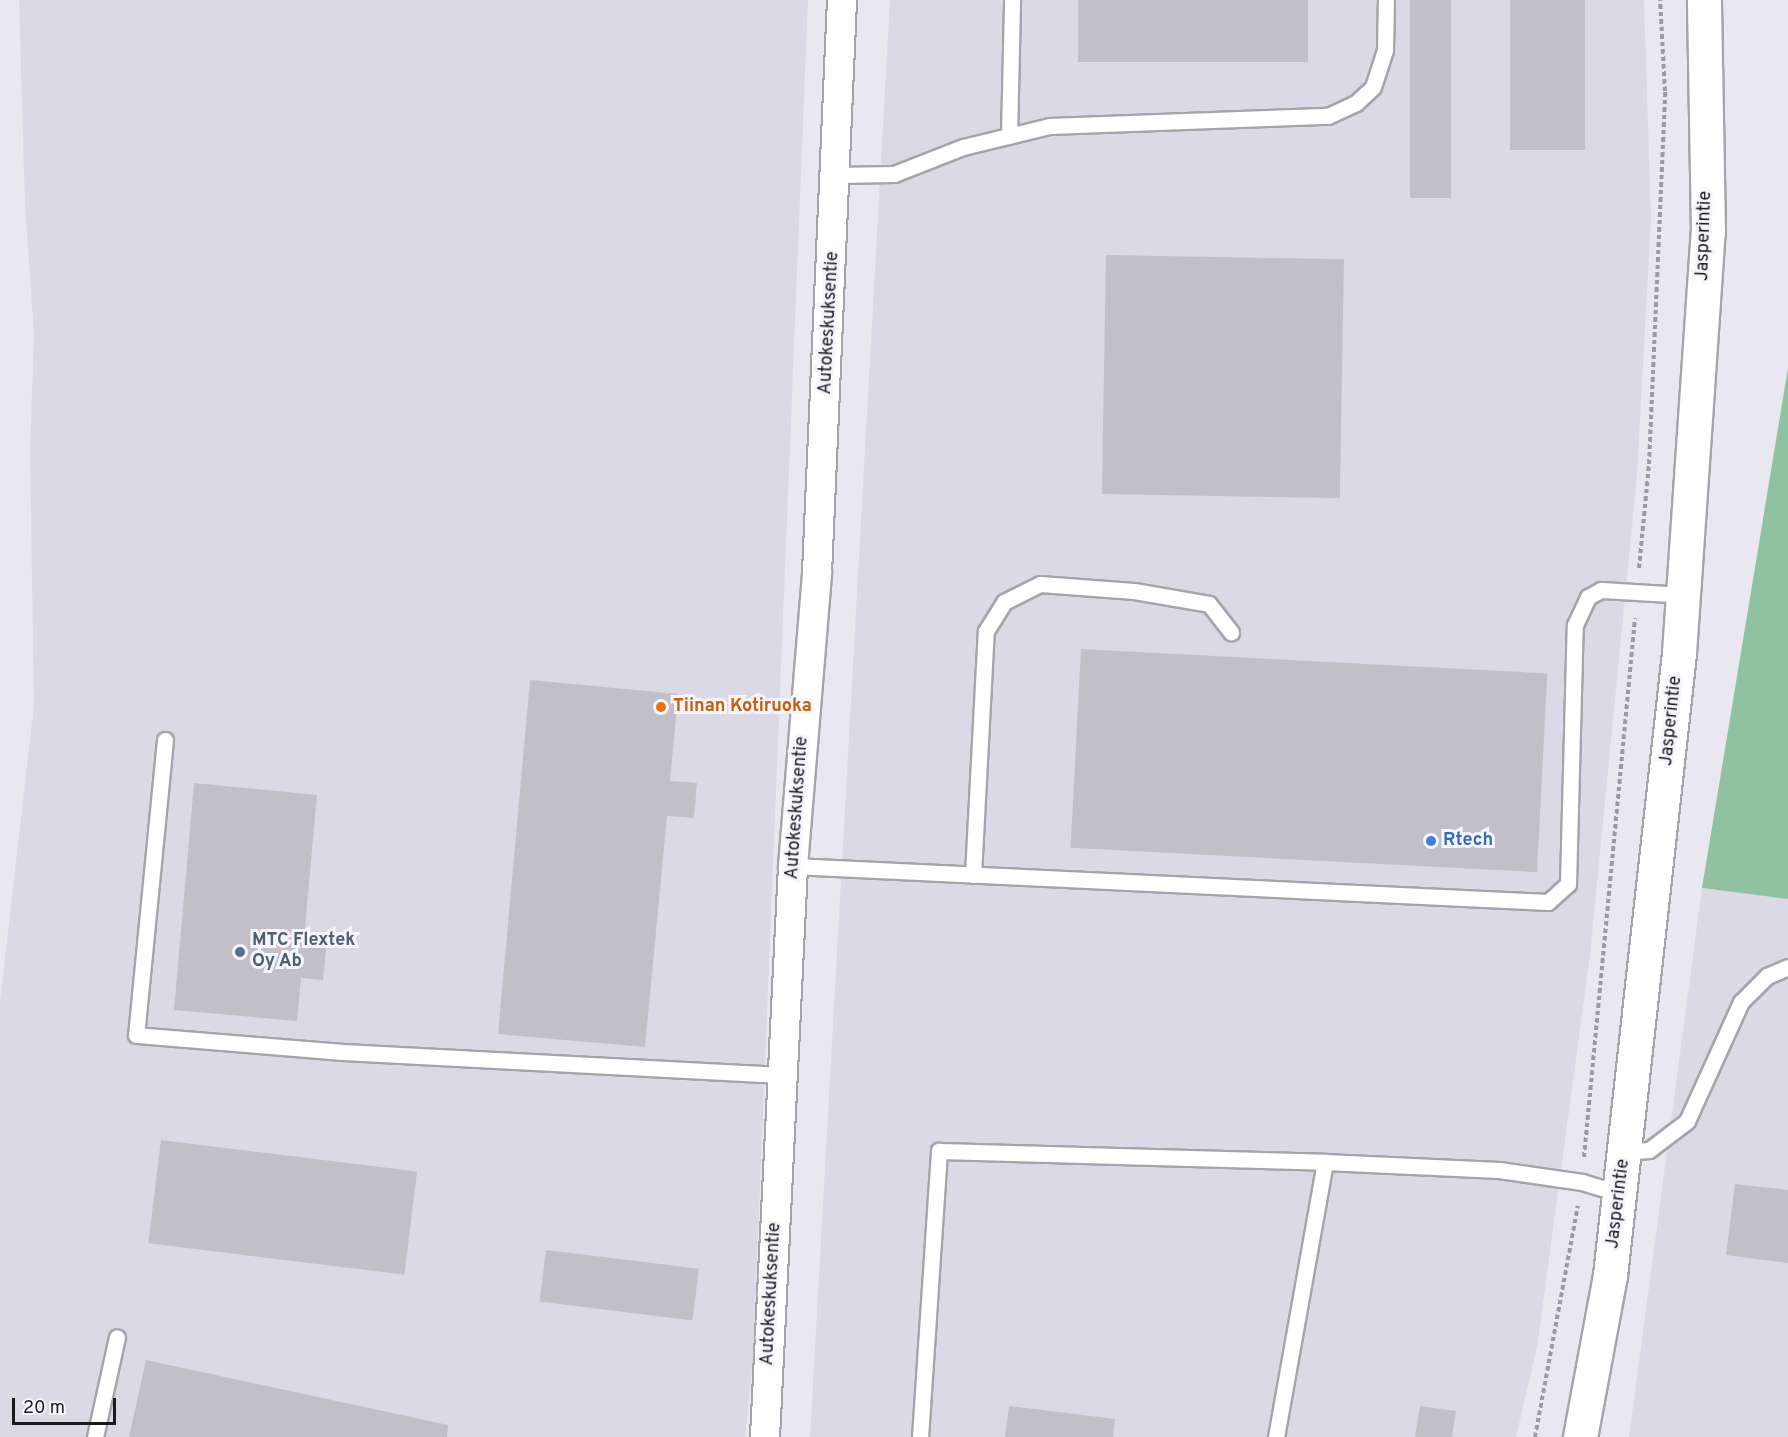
<!DOCTYPE html>
<style>
body{margin:0}
#map{position:relative;width:1788px;height:1437px;overflow:hidden;background:#e9e7ef;font-family:Overpass,sans-serif}
div>[style]{position:absolute}
.built>*{inset:0;background:#dcd9e7}
.forest>*{inset:0;background:#90c2a1}
.building>*{inset:0;background:#c1bfc7;transform-origin:0 0}
.path>*{height:4px;margin-top:-2px;transform-origin:0;background:repeating-linear-gradient(90deg,#9b9aa0 0 4.5px,transparent 0 7.5px)}
.roads{filter:drop-shadow(2px 0 #a5a4ab) drop-shadow(-2px 0 #a5a4ab) drop-shadow(0 2px #a5a4ab) drop-shadow(0 -2px #a5a4ab)}
.lane>*{height:15px;margin:-7.5px;padding:0 7.5px;transform-origin:7.5px;border-radius:7.5px;background:#fff}
.street>*{height:28px;margin:-14px;padding:0 14px;transform-origin:14px;border-radius:14px;background:#fff}
.secondary>*{height:33px;margin:-16.5px;padding:0 16.5px;transform-origin:16.5px;border-radius:16.5px;background:#fff}
.dots>*{width:16px;height:16px;translate:-50% -50%;box-sizing:border-box;border:3px solid #f6f4fc;border-radius:50%}
span{translate:-50% -50%;white-space:nowrap;text-align:center;line-height:1.15;-webkit-text-stroke:6px #f6f4fc;paint-order:stroke}
.street-label{font-size:18px;color:#1a1a1c}
.food-label{font-size:18px;color:#c56008;font-weight:700}
.left{translate:0 -50%;text-align:left}
.shop-label{font-size:18px;color:#366cbe;font-weight:700}
.service-label{font-size:18px;color:#4e5e75;font-weight:700}
.scale{position:absolute;left:12px;top:1398px;width:104px;height:27px;box-sizing:border-box;border:3px solid #1a1a1c;border-top:0;padding-left:8px;font-size:18px;line-height:21px;white-space:nowrap;color:#1a1a1c;-webkit-text-stroke:4px #f6f4fc;paint-order:stroke}
</style>
<div id="map">
<div class="built">
<i style="clip-path:polygon(19px 0,808px 0,753px 1360px,745px 1437px,0 1437px,0 1001px,34px 705px,30px 451px,34px 334px,25px 206px)"></i>
<i style="clip-path:polygon(890px 0,1644px 0,1651px 218px,1637px 475px,1590px 955px,1537px 1348px,1516px 1437px,810px 1437px)"></i>
<i style="clip-path:polygon(1702px 888px,1788px 899px,1788px 1437px,1629px 1437px)"></i>
</div>
<div class="forest">
<i style="clip-path:polygon(1788px 368px,1788px 899px,1702px 888px)"></i>
</div>
<div class="building">
<i style="left:1078px;top:0;width:230px;height:62px"></i>
<i style="left:1410px;top:0;width:41px;height:198px"></i>
<i style="left:1510px;top:0;width:75px;height:150px"></i>
<i style="left:1106px;top:255px;width:238px;height:239px;rotate:1deg"></i>
<i style="left:1081px;top:649px;width:467px;height:199px;rotate:3deg"></i>
<i style="clip-path:polygon(530px 680px,678px 694px,670px 781px,697px 783px,694px 818px,667px 816px,645px 1047px,498px 1034px)"></i>
<i style="clip-path:polygon(194px 783px,317px 795px,304px 939px,327px 940px,323px 980px,301px 978px,297px 1021px,174px 1010px)"></i>
<i style="left:161px;top:1140px;width:258px;height:104px;rotate:7deg"></i>
<i style="clip-path:polygon(1735px 1184px,1788px 1190px,1788px 1263px,1726px 1255px)"></i>
<i style="left:546px;top:1250px;width:154px;height:52px;rotate:7deg"></i>
<i style="clip-path:polygon(146px 1360px,448px 1425px,447px 1437px,129px 1437px)"></i>
<i style="clip-path:polygon(1009px 1406px,1115px 1419px,1113px 1437px,1005px 1437px)"></i>
<i style="clip-path:polygon(1420px 1406px,1456px 1411px,1452px 1437px,1415px 1437px)"></i>
</div>
<div class="path">
<i style="left:1639px;top:568px;width:104px;rotate:-84.5deg"></i>
<i style="left:1649px;top:464px;width:373px;rotate:-87.5deg"></i>
<i style="left:1665px;top:91px;width:91px;rotate:-93.1deg"></i>
<i style="left:1584px;top:1157px;width:541px;rotate:-84.59deg"></i>
<i style="left:1535px;top:1437px;width:235px;rotate:-79.5deg"></i>
</div>
<div class="roads">
<div class="lane">
<i style="left:1009px;top:136px;width:136px;rotate:-88.7deg"></i>
<i style="left:838px;top:175px;width:56px;rotate:-1deg"></i>
<i style="left:894px;top:174px;width:74px;rotate:-21.4deg"></i>
<i style="left:963px;top:147px;width:89px;rotate:-13.7deg"></i>
<i style="left:1049px;top:126px;width:279px;rotate:-2.1deg"></i>
<i style="left:1328px;top:116px;width:31px;rotate:-25deg"></i>
<i style="left:1356px;top:103px;width:23px;rotate:-43deg"></i>
<i style="left:1373px;top:87px;width:39px;rotate:-72deg"></i>
<i style="left:1385px;top:50px;width:50px;rotate:-88.9deg"></i>
<i style="left:165px;top:740px;width:296px;rotate:95.6deg"></i>
<i style="left:136px;top:1035px;width:206px;rotate:4.7deg"></i>
<i style="left:341px;top:1052px;width:443px;rotate:3deg"></i>
<i style="left:793px;top:866px;width:756px;rotate:2.73deg"></i>
<i style="left:1548px;top:902px;width:27px;rotate:-42deg"></i>
<i style="left:1568px;top:884px;width:259px;rotate:-88.5deg"></i>
<i style="left:1575px;top:625px;width:31px;rotate:-65deg"></i>
<i style="left:1588px;top:597px;width:15px;rotate:-28deg"></i>
<i style="left:1601px;top:590px;width:83px;rotate:3.4deg"></i>
<i style="left:973px;top:875px;width:244px;rotate:-87deg"></i>
<i style="left:986px;top:631px;width:34px;rotate:-58deg"></i>
<i style="left:1004px;top:602px;width:40px;rotate:-26.6deg"></i>
<i style="left:1040px;top:584px;width:94px;rotate:4.3deg"></i>
<i style="left:1134px;top:591px;width:76px;rotate:9.8deg"></i>
<i style="left:1209px;top:604px;width:36px;rotate:52deg"></i>
<i style="left:1625px;top:1152px;width:24px;rotate:-5deg"></i>
<i style="left:1649px;top:1150px;width:48px;rotate:-37.3deg"></i>
<i style="left:1687px;top:1121px;width:131px;rotate:-65.6deg"></i>
<i style="left:1741px;top:1002px;width:37px;rotate:-45deg"></i>
<i style="left:1767px;top:976px;width:23px;rotate:-23deg"></i>
<i style="left:95px;top:1437px;width:102px;rotate:-77.6deg"></i>
<i style="left:920px;top:1437px;width:287px;rotate:-86.2deg"></i>
<i style="left:939px;top:1151px;width:386px;rotate:1.6deg"></i>
<i style="left:1276px;top:1437px;width:279px;rotate:-79.9deg"></i>
<i style="left:1325px;top:1162px;width:174px;rotate:2.6deg"></i>
<i style="left:1499px;top:1170px;width:84px;rotate:8.2deg"></i>
<i style="left:1582px;top:1182px;width:38px;rotate:17deg"></i>
</div>
<div class="street">
<i style="left:765px;top:1437px;width:572px;rotate:-87.19deg"></i>
<i style="left:793px;top:866px;width:294px;rotate:-85.3deg"></i>
<i style="left:817px;top:573px;width:574px;rotate:-87.5deg"></i>
</div>
<div class="secondary">
<i style="left:1580px;top:1437px;width:165px;rotate:-79.5deg"></i>
<i style="left:1610px;top:1275px;width:626px;rotate:-83.67deg"></i>
<i style="left:1679px;top:653px;width:422px;rotate:-86.1deg"></i>
<i style="left:1708px;top:232px;width:232px;rotate:-91deg"></i>
</div>
</div>
<div class="dots">
<i style="left:661px;top:707px;background:#e8710a"></i>
<i style="left:1431px;top:841px;background:#3f7fe0"></i>
<i style="left:240px;top:952px;background:#5c6f8a"></i>
</div>
<div class="street-label">
<span style="left:1705px;top:236px;rotate:-88deg">Jasperintie</span>
<span style="left:830px;top:323px;rotate:-87deg">Autokeskuksentie</span>
<span style="left:1672px;top:721px;rotate:-84deg">Jasperintie</span>
<span style="left:798px;top:808px;rotate:-86deg">Autokeskuksentie</span>
<span style="left:1619px;top:1204px;rotate:-83deg">Jasperintie</span>
<span style="left:772px;top:1294px;rotate:-87deg">Autokeskuksentie</span>
</div>
<div class="food-label">
<span class="left" style="left:673px;top:707px">Tiinan Kotiruoka</span>
</div>
<div class="shop-label">
<span class="left" style="left:1443px;top:841px">Rtech</span>
</div>
<div class="service-label">
<span class="left" style="left:252px;top:952px">MTC Flextek<br>Oy Ab</span>
</div>
<div class="scale">20 m</div>
</div>
